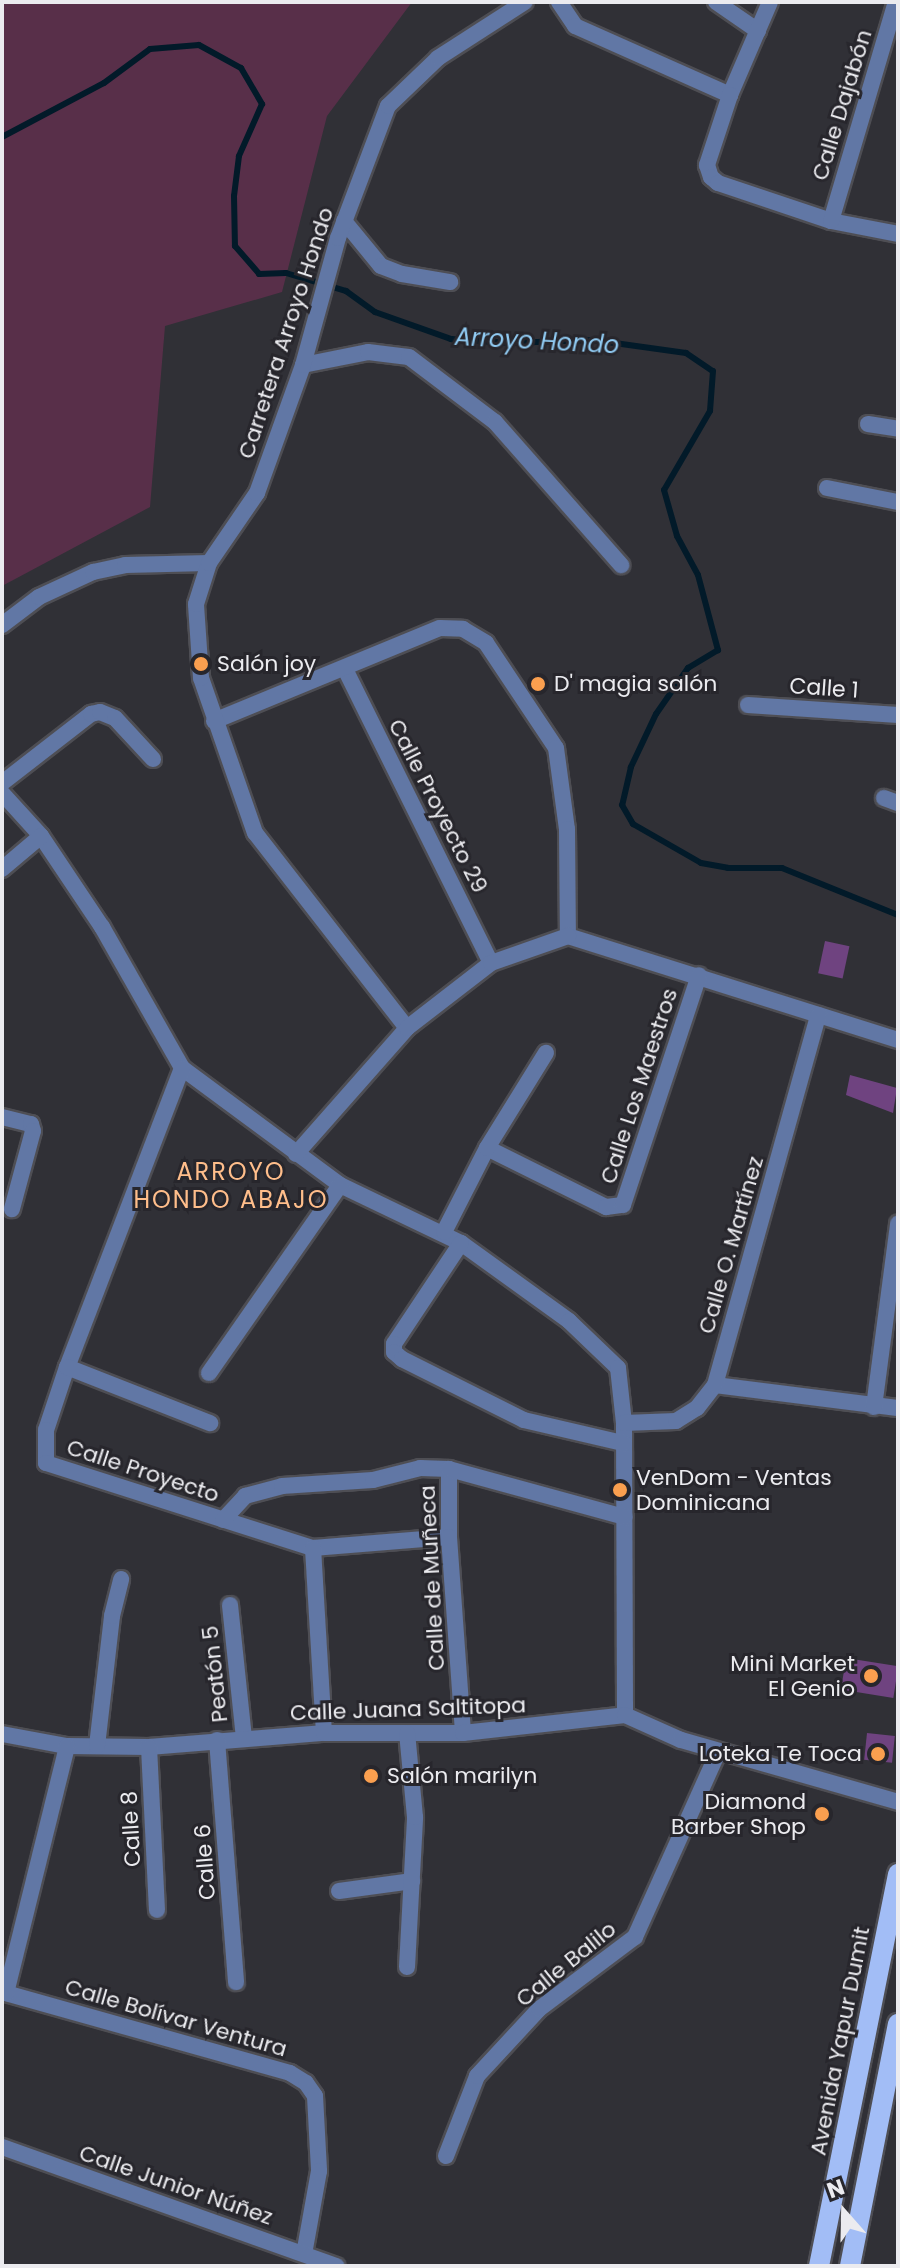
<!DOCTYPE html>
<meta charset="utf-8">
<style>
body{margin:0}
#map{position:relative;width:900px;height:2268px;overflow:hidden;background:#303036;font-family:Poppins,sans-serif}
div>[style]{position:absolute}
.green>*{inset:0;background:#582f49}
.stream>*{height:6px;margin:-3px;padding:0 3px;transform-origin:3px;border-radius:3px;background:#021a29}
.building>*{inset:0;background:#6f4380;transform-origin:0 0}
.roads{filter:drop-shadow(2px 0 #4e4e54) drop-shadow(-2px 0 #4e4e54) drop-shadow(0 2px #4e4e54) drop-shadow(0 -2px #4e4e54)}
.minor>*{height:16px;margin:-8px;padding:0 8px;transform-origin:8px;border-radius:8px;background:#6177a5}
.primary>*{height:20px;margin:-10px;padding:0 10px;transform-origin:10px;border-radius:10px;background:#a2bdf6}
.dots>*{width:22px;height:22px;translate:-50% -50%;box-sizing:border-box;border:4px solid #27262c;border-radius:50%}
span{translate:-50% -50%;white-space:nowrap;text-align:center;line-height:1.15;-webkit-text-stroke:6px #27262c;paint-order:stroke}
.street-label{font-size:22px;color:#ebebef}
.poi-label{font-size:22px;color:#ebebef}
.left{translate:0 -50%;text-align:left}
.right{translate:-100% -50%;text-align:right}
.water-label{font-size:24px;color:#91ccf4;font-style:italic}
.neighbourhood-label{font-size:24px;color:#ffbe8b;letter-spacing:2px}
.frame{position:absolute;inset:0;border:4px solid #ebebef;pointer-events:none}
.north{position:absolute;left:804px;top:2172px;width:80px;height:80px;-webkit-text-stroke:6px #27262c;paint-order:stroke;rotate:340deg;font-size:22px;font-weight:700;line-height:32px;text-align:center;color:#ebebef}
.north::after{content:'';display:block;margin:auto;width:28px;height:36px;background:#ebebef;clip-path:polygon(50% 0,100% 100%,50% 72%,0 100%)}
</style>
<div id="map">
<div class="green">
<i style="clip-path:polygon(2px 2px,412px 2px,327px 116px,282px 292px,165px 326px,150px 507px,2px 586px)"></i>
</div>
<div class="stream">
<i style="left:2px;top:137px;width:115px;rotate:-27.9deg"></i>
<i style="left:104px;top:83px;width:57px;rotate:-36.5deg"></i>
<i style="left:150px;top:49px;width:49px;rotate:-4.7deg"></i>
<i style="left:199px;top:45px;width:48px;rotate:28.7deg"></i>
<i style="left:241px;top:68px;width:42px;rotate:59.7deg"></i>
<i style="left:262px;top:104px;width:57px;rotate:113.9deg"></i>
<i style="left:239px;top:156px;width:40px;rotate:97.1deg"></i>
<i style="left:234px;top:196px;width:50px;rotate:88.9deg"></i>
<i style="left:235px;top:246px;width:37px;rotate:49deg"></i>
<i style="left:259px;top:274px;width:27px;rotate:-2deg"></i>
<i style="left:286px;top:273px;width:63px;rotate:16.7deg"></i>
<i style="left:346px;top:291px;width:36px;rotate:36deg"></i>
<i style="left:375px;top:312px;width:81px;rotate:19.6deg"></i>
<i style="left:451px;top:339px;width:58px;rotate:3.9deg"></i>
<i style="left:509px;top:343px;width:84px;rotate:-2deg"></i>
<i style="left:593px;top:340px;width:94px;rotate:8deg"></i>
<i style="left:686px;top:353px;width:32px;rotate:34deg"></i>
<i style="left:713px;top:371px;width:40px;rotate:94.3deg"></i>
<i style="left:710px;top:411px;width:91px;rotate:120.2deg"></i>
<i style="left:664px;top:490px;width:48px;rotate:74.2deg"></i>
<i style="left:677px;top:536px;width:44px;rotate:61.7deg"></i>
<i style="left:698px;top:575px;width:78px;rotate:75.1deg"></i>
<i style="left:718px;top:650px;width:35px;rotate:149deg"></i>
<i style="left:688px;top:668px;width:56px;rotate:124.8deg"></i>
<i style="left:656px;top:714px;width:59px;rotate:115.3deg"></i>
<i style="left:631px;top:767px;width:39px;rotate:103deg"></i>
<i style="left:622px;top:805px;width:22px;rotate:60deg"></i>
<i style="left:633px;top:824px;width:78px;rotate:29.8deg"></i>
<i style="left:701px;top:863px;width:27px;rotate:10deg"></i>
<i style="left:728px;top:868px;width:54px"></i>
<i style="left:782px;top:868px;width:125px;rotate:22.1deg"></i>
</div>
<div class="building">
<i style="left:825px;top:941px;width:25px;height:33px;rotate:12deg"></i>
<i style="clip-path:polygon(850px 1075px,897px 1088px,893px 1113px,846px 1095px)"></i>
<i style="left:846px;top:1658px;width:53px;height:32px;rotate:9deg"></i>
<i style="left:867px;top:1733px;width:28px;height:27px;rotate:6deg"></i>
</div>
<div class="roads">
<div class="minor">
<i style="left:559px;top:2px;width:29px;rotate:56deg"></i>
<i style="left:575px;top:26px;width:170px;rotate:24deg"></i>
<i style="left:716px;top:2px;width:51px;rotate:34.6deg"></i>
<i style="left:770px;top:2px;width:101px;rotate:113.3deg"></i>
<i style="left:730px;top:95px;width:74px;rotate:108.2deg"></i>
<i style="left:707px;top:165px;width:13px;rotate:72deg"></i>
<i style="left:711px;top:177px;width:9px;rotate:41deg"></i>
<i style="left:718px;top:183px;width:119px;rotate:18.6deg"></i>
<i style="left:831px;top:221px;width:68px;rotate:11deg"></i>
<i style="left:344px;top:221px;width:58px;rotate:50.6deg"></i>
<i style="left:381px;top:266px;width:22px;rotate:21deg"></i>
<i style="left:402px;top:274px;width:49px;rotate:9.5deg"></i>
<i style="left:831px;top:221px;width:228px;rotate:-73.5deg"></i>
<i style="left:303px;top:365px;width:66px;rotate:-11.3deg"></i>
<i style="left:368px;top:352px;width:41px;rotate:7deg"></i>
<i style="left:409px;top:357px;width:108px;rotate:37.1deg"></i>
<i style="left:495px;top:422px;width:191px;rotate:48.6deg"></i>
<i style="left:868px;top:424px;width:30px;rotate:9deg"></i>
<i style="left:827px;top:488px;width:72px;rotate:11.2deg"></i>
<i style="left:2px;top:625px;width:46px;rotate:-37.1deg"></i>
<i style="left:39px;top:597px;width:60px;rotate:-24.8deg"></i>
<i style="left:93px;top:572px;width:33px;rotate:-12deg"></i>
<i style="left:125px;top:565px;width:84px;rotate:-1.4deg"></i>
<i style="left:345px;top:669px;width:328px;rotate:63.6deg"></i>
<i style="left:748px;top:705px;width:150px;rotate:3.8deg"></i>
<i style="left:214px;top:721px;width:244px;rotate:-22.4deg"></i>
<i style="left:440px;top:628px;width:23px;rotate:2deg"></i>
<i style="left:463px;top:629px;width:27px;rotate:31deg"></i>
<i style="left:486px;top:643px;width:126px;rotate:56.3deg"></i>
<i style="left:556px;top:748px;width:82px;rotate:82.3deg"></i>
<i style="left:567px;top:829px;width:107px;rotate:89.5deg"></i>
<i style="left:2px;top:783px;width:113px;rotate:-37.8deg"></i>
<i style="left:91px;top:714px;width:9px;rotate:-13deg"></i>
<i style="left:100px;top:712px;width:16px;rotate:22deg"></i>
<i style="left:115px;top:718px;width:56px;rotate:47.2deg"></i>
<i style="left:2px;top:793px;width:58px;rotate:47.8deg"></i>
<i style="left:41px;top:836px;width:110px;rotate:56.2deg"></i>
<i style="left:102px;top:927px;width:162px;rotate:60.4deg"></i>
<i style="left:182px;top:1068px;width:197px;rotate:36.5deg"></i>
<i style="left:340px;top:1185px;width:134px;rotate:25.6deg"></i>
<i style="left:461px;top:1243px;width:133px;rotate:35.8deg"></i>
<i style="left:569px;top:1321px;width:68px;rotate:43.8deg"></i>
<i style="left:618px;top:1368px;width:55px;rotate:83.8deg"></i>
<i style="left:624px;top:1423px;width:292px;rotate:89.8deg"></i>
<i style="left:884px;top:798px;width:15px;rotate:20deg"></i>
<i style="left:2px;top:869px;width:51px;rotate:-40.2deg"></i>
<i style="left:568px;top:936px;width:346px;rotate:17.5deg"></i>
<i style="left:407px;top:1028px;width:247px;rotate:-127.9deg"></i>
<i style="left:255px;top:833px;width:164px;rotate:-109.2deg"></i>
<i style="left:201px;top:678px;width:74px;rotate:-93.9deg"></i>
<i style="left:196px;top:604px;width:43px;rotate:-72.4deg"></i>
<i style="left:209px;top:563px;width:85px;rotate:-55.6deg"></i>
<i style="left:257px;top:493px;width:136px;rotate:-70.2deg"></i>
<i style="left:303px;top:365px;width:132px;rotate:-74.6deg"></i>
<i style="left:338px;top:238px;width:141px;rotate:-69.3deg"></i>
<i style="left:388px;top:106px;width:69px;rotate:-43.8deg"></i>
<i style="left:438px;top:58px;width:103px;rotate:-32.8deg"></i>
<i style="left:182px;top:1068px;width:320px;rotate:111deg"></i>
<i style="left:67px;top:1367px;width:66px;rotate:108.4deg"></i>
<i style="left:46px;top:1430px;width:33px;rotate:90deg"></i>
<i style="left:46px;top:1463px;width:280px;rotate:17.7deg"></i>
<i style="left:313px;top:1548px;width:136px;rotate:-4.6deg"></i>
<i style="left:2px;top:1117px;width:30px;rotate:14deg"></i>
<i style="left:31px;top:1124px;width:7px;rotate:74deg"></i>
<i style="left:33px;top:1131px;width:81px;rotate:105.1deg"></i>
<i style="left:487px;top:1148px;width:133px;rotate:26.4deg"></i>
<i style="left:606px;top:1207px;width:17px;rotate:-7deg"></i>
<i style="left:623px;top:1205px;width:242px;rotate:-71.7deg"></i>
<i style="left:296px;top:1154px;width:168px;rotate:-48.6deg"></i>
<i style="left:407px;top:1028px;width:106px;rotate:-37.7deg"></i>
<i style="left:491px;top:963px;width:82px;rotate:-19.3deg"></i>
<i style="left:444px;top:1232px;width:94px;rotate:-62.9deg"></i>
<i style="left:487px;top:1148px;width:112px;rotate:-58.2deg"></i>
<i style="left:461px;top:1243px;width:121px;rotate:123.6deg"></i>
<i style="left:394px;top:1344px;width:8px;rotate:90deg"></i>
<i style="left:394px;top:1352px;width:11px;rotate:41deg"></i>
<i style="left:402px;top:1359px;width:136px;rotate:26.6deg"></i>
<i style="left:524px;top:1420px;width:102px;rotate:13.1deg"></i>
<i style="left:67px;top:1367px;width:154px;rotate:21.4deg"></i>
<i style="left:209px;top:1373px;width:229px;rotate:-55.1deg"></i>
<i style="left:715px;top:1385px;width:184px;rotate:7.2deg"></i>
<i style="left:874px;top:1407px;width:185px;rotate:-82.5deg"></i>
<i style="left:624px;top:1423px;width:52px;rotate:-2.2deg"></i>
<i style="left:676px;top:1421px;width:25px;rotate:-32deg"></i>
<i style="left:697px;top:1408px;width:29px;rotate:-52deg"></i>
<i style="left:715px;top:1385px;width:384px;rotate:-74.4deg"></i>
<i style="left:449px;top:1469px;width:68px;rotate:90deg"></i>
<i style="left:449px;top:1537px;width:196px;rotate:85.9deg"></i>
<i style="left:223px;top:1520px;width:33px;rotate:-47deg"></i>
<i style="left:245px;top:1496px;width:38px;rotate:-15deg"></i>
<i style="left:282px;top:1486px;width:91px;rotate:-3.8deg"></i>
<i style="left:373px;top:1480px;width:49px;rotate:-14.3deg"></i>
<i style="left:420px;top:1468px;width:29px;rotate:2deg"></i>
<i style="left:449px;top:1469px;width:182px;rotate:15.3deg"></i>
<i style="left:313px;top:1548px;width:185px;rotate:86.6deg"></i>
<i style="left:230px;top:1605px;width:134px;rotate:84deg"></i>
<i style="left:2px;top:1734px;width:66px;rotate:10.5deg"></i>
<i style="left:67px;top:1746px;width:82px;rotate:0.7deg"></i>
<i style="left:149px;top:1747px;width:176px;rotate:-4.6deg"></i>
<i style="left:324px;top:1733px;width:139px"></i>
<i style="left:463px;top:1733px;width:163px;rotate:-6.3deg"></i>
<i style="left:625px;top:1715px;width:61px;rotate:24.1deg"></i>
<i style="left:681px;top:1740px;width:226px;rotate:15.9deg"></i>
<i style="left:217px;top:1740px;width:243px;rotate:85.5deg"></i>
<i style="left:97px;top:1746px;width:131px;rotate:-83.4deg"></i>
<i style="left:112px;top:1616px;width:38px;rotate:-76deg"></i>
<i style="left:149px;top:1747px;width:163px;rotate:87.2deg"></i>
<i style="left:339px;top:1891px;width:74px;rotate:-7.8deg"></i>
<i style="left:407px;top:1967px;width:150px;rotate:-86.9deg"></i>
<i style="left:415px;top:1817px;width:84px;rotate:-95.4deg"></i>
<i style="left:2px;top:1992px;width:299px;rotate:15.7deg"></i>
<i style="left:290px;top:2073px;width:19px;rotate:32deg"></i>
<i style="left:306px;top:2083px;width:16px;rotate:55deg"></i>
<i style="left:315px;top:2096px;width:75px;rotate:86.9deg"></i>
<i style="left:319px;top:2171px;width:84px;rotate:100.2deg"></i>
<i style="left:6px;top:1993px;width:254px;rotate:-76.1deg"></i>
<i style="left:2px;top:2147px;width:355px;rotate:19.6deg"></i>
<i style="left:446px;top:2156px;width:86px;rotate:-68.8deg"></i>
<i style="left:477px;top:2076px;width:91px;rotate:-47.2deg"></i>
<i style="left:539px;top:2009px;width:120px;rotate:-36.9deg"></i>
<i style="left:635px;top:1937px;width:203px;rotate:-65.8deg"></i>
</div>
<div class="primary">
<i style="left:819px;top:2266px;width:400px;rotate:-78.6deg"></i>
<i style="left:850px;top:2266px;width:247px;rotate:-78.8deg"></i>
</div>
</div>
<div class="dots">
<i style="left:201px;top:664px;background:#fa9f4f"></i>
<i style="left:538px;top:684px;background:#fa9f4f"></i>
<i style="left:620px;top:1490px;background:#fa9f4f"></i>
<i style="left:871px;top:1676px;background:#fa9f4f"></i>
<i style="left:878px;top:1754px;background:#fa9f4f"></i>
<i style="left:371px;top:1776px;background:#fa9f4f"></i>
<i style="left:822px;top:1814px;background:#fa9f4f"></i>
</div>
<div class="street-label">
<span style="left:842px;top:105px;rotate:-73deg">Calle Dajabón</span>
<span style="left:286px;top:333px;rotate:-72deg">Carretera Arroyo Hondo</span>
<span style="left:824px;top:688px;rotate:4deg">Calle 1</span>
<span style="left:438px;top:806px;rotate:63deg">Calle Proyecto 29</span>
<span style="left:639px;top:1086px;rotate:-72deg">Calle Los Maestros</span>
<span style="left:731px;top:1245px;rotate:-74deg">Calle O. Martínez</span>
<span style="left:143px;top:1471px;rotate:18deg">Calle Proyecto</span>
<span style="left:432px;top:1578px;rotate:-93deg">Calle de Muñeca</span>
<span style="left:215px;top:1674px;rotate:-96deg">Peatón 5</span>
<span style="left:408px;top:1709px;rotate:-2deg">Calle Juana Saltitopa</span>
<span style="left:131px;top:1829px;rotate:-93deg">Calle 8</span>
<span style="left:205px;top:1862px;rotate:-94deg">Calle 6</span>
<span style="left:566px;top:1964px;rotate:-39deg">Calle Balilo</span>
<span style="left:176px;top:2018px;rotate:16deg">Calle Bolívar Ventura</span>
<span style="left:840px;top:2041px;rotate:-79deg">Avenida Yapur Dumit</span>
<span style="left:176px;top:2185px;rotate:19deg">Calle Junior Núñez</span>
</div>
<div class="poi-label">
<span class="left" style="left:217px;top:664px">Salón joy</span>
<span class="left" style="left:554px;top:684px">D' magia salón</span>
<span class="left" style="left:636px;top:1490px">VenDom - Ventas<br>Dominicana</span>
<span class="right" style="left:855px;top:1676px">Mini Market<br>El Genio</span>
<span class="right" style="left:862px;top:1754px">Loteka Te Toca</span>
<span class="left" style="left:387px;top:1776px">Salón marilyn</span>
<span class="right" style="left:806px;top:1814px">Diamond<br>Barber Shop</span>
</div>
<div class="water-label">
<span style="left:537px;top:341px;rotate:3deg">Arroyo Hondo</span>
</div>
<div class="neighbourhood-label">
<span style="left:231px;top:1186px">ARROYO<br>HONDO ABAJO</span>
</div>
<div class="frame"></div>
<div class="north">N</div>
</div>
